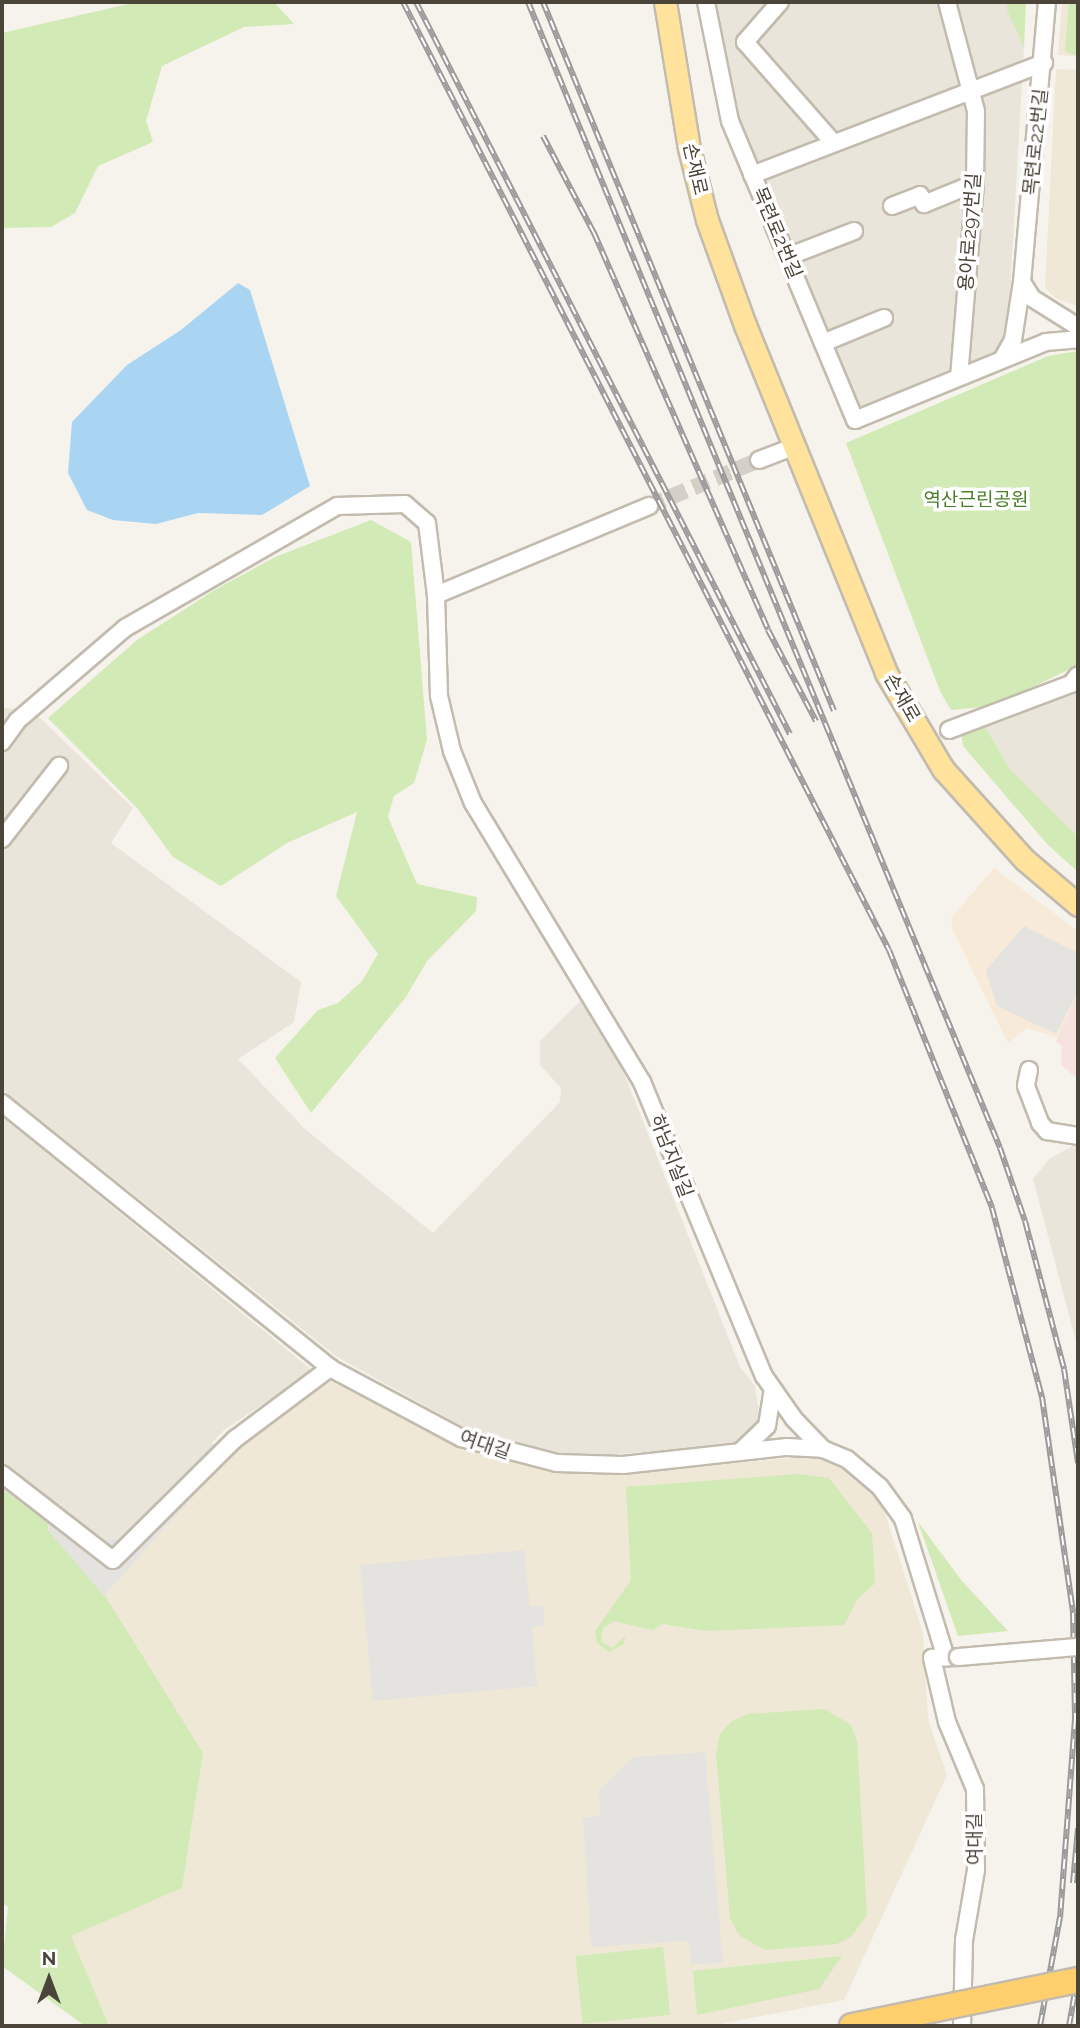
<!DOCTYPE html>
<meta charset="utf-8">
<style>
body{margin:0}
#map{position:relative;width:1080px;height:2028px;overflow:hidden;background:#f6f3ec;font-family:Raleway,"Noto Sans KR",sans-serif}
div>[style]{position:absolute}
.residential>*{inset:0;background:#eae5da}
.commercial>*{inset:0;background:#f7ead8}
.education>*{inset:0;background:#efe8d6}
.medical>*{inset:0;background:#f6e3e0}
.green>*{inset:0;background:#d2eab5;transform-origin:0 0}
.parking>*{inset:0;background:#e5e3e0}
.water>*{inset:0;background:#a9d4f2}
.minor-tunnel>*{height:16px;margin-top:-8px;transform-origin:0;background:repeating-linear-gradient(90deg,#d4d0c8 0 16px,transparent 0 24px)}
.roads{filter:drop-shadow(2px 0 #c2bbae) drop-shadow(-2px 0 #c2bbae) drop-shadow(0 2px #c2bbae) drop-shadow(0 -2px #c2bbae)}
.minor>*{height:16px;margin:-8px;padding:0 8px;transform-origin:8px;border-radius:8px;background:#fff}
.major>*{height:21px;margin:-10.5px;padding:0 10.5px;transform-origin:10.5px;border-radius:10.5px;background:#ffe39c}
.rail>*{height:6px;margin-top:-3px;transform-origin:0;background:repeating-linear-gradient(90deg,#fff 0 10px,#9a9a9a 0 20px);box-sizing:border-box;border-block:2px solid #9a9a9a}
.bridges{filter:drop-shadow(2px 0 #c2bbae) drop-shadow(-2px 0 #c2bbae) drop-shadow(0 2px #c2bbae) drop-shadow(0 -2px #c2bbae)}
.minor-bridge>*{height:16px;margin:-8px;padding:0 8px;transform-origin:8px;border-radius:8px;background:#fff}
.highway-bridge>*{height:24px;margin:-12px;padding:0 12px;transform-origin:12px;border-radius:12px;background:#ffcf6e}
span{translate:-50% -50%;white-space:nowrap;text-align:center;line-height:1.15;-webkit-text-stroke:7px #fff;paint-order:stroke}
.street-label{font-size:19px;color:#4b4439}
.park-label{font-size:19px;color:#4a7f2a}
.frame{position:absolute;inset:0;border:4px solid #4b4439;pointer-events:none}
.north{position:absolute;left:14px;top:1944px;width:70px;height:70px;-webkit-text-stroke:5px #fff;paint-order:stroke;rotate:0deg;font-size:19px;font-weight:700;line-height:28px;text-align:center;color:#4b4439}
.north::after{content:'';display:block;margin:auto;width:24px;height:32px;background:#4b4439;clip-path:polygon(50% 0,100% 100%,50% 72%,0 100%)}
</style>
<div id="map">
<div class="residential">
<i style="clip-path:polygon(710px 2px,1006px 2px,1024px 47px,1007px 346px,1000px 354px,861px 411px,852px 401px,742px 144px)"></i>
<i style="clip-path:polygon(1078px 684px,1078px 837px,1010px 769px,984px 725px)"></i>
<i style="clip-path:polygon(4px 708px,32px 710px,133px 808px,111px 843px,301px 982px,294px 1022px,238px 1059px,305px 1129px,433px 1233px,560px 1102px,561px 1088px,540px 1065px,540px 1041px,580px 1001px,620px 1063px,740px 1367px,755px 1386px,760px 1420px,754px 1434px,737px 1446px,586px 1456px,522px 1448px,464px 1427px,337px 1357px,2px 1089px)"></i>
<i style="clip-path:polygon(2px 1117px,313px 1371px,224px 1430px,123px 1538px,94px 1539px,58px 1514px,49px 1522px,2px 1489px)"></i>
<i style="clip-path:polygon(1078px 1143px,1078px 1349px,1033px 1179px,1049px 1159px)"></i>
</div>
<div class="commercial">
<i style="clip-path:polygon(994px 868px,1078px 931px,1078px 993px,1058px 1038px,1027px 1028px,1008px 1043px,953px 931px,951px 918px)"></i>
</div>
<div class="education">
<i style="clip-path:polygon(1062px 2px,1078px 2px,1078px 56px,1058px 55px)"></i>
<i style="clip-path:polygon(1056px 69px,1078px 70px,1078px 306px,1055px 298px,1045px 288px)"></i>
<i style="clip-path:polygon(331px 1381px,455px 1445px,522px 1464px,573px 1473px,623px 1474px,811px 1456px,829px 1459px,849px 1471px,883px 1507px,923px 1633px,928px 1719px,947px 1775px,844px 2000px,710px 2026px,109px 2026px,70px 1936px,182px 1888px,203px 1753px,104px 1596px,244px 1440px)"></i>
</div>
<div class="medical">
<i style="clip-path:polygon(1078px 993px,1078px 1079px,1061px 1065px,1062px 1046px,1056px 1042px)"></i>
</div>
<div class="green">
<i style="clip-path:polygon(137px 2px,274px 2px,294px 24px,244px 27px,162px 66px,146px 121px,153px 142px,98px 166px,75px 213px,51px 227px,2px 228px,2px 33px)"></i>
<i style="clip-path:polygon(1007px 2px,1026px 2px,1024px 47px,1007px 10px)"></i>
<i style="clip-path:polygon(1069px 2px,1078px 2px,1078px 56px,1065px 51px)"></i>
<i style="clip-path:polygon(1078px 351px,1078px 665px,994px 706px,951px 710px,940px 691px,846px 443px,1048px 356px)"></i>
<i style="clip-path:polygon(371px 520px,411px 542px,427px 740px,414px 783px,394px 796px,388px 817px,417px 884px,477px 897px,476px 911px,427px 961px,406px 997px,311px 1113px,275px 1058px,318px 1010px,338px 1003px,362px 981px,378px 954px,336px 896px,357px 812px,287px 843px,221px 886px,173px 857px,137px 808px,48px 718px,137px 640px,213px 591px,275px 557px)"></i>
<i style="clip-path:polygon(984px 725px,1010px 769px,1078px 837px,1078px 872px,1047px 844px,963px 746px,961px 731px)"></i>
<i style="clip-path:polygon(798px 1474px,829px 1478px,872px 1533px,875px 1583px,857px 1600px,844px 1625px,705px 1631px,663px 1624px,652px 1630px,614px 1621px,603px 1628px,601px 1641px,612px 1648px,625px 1636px,624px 1644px,609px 1652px,597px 1643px,595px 1631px,631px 1580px,626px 1487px)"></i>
<i style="clip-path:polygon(2px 1489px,49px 1522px,48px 1530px,94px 1578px,203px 1753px,182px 1888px,71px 1936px,109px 2026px,85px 2026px,2px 1966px,8px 1907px,2px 1903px)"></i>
<i style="clip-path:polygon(918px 1522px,962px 1581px,1008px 1631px,958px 1636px)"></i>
<i style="clip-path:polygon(824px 1709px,850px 1724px,857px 1740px,867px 1915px,851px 1937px,837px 1944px,765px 1950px,739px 1935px,730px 1918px,716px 1753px,720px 1734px,732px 1721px,748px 1714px)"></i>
<i style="left:663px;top:1947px;width:68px;height:88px;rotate:84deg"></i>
<i style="clip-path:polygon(842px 1956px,819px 1989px,697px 2015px,693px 1971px)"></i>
</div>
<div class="parking">
<i style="clip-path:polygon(1024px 926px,1078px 953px,1077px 994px,1056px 1034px,997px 1006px,986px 970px)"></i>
<i style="clip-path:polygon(212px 1443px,228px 1458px,104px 1596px,48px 1530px,49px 1522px,57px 1513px,94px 1539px,123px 1538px)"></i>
<i style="clip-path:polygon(524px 1550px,530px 1607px,543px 1606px,545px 1625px,532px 1627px,537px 1686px,373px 1701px,360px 1565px)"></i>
<i style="clip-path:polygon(705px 1752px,723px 1963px,691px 1964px,689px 1941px,591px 1947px,583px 1818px,600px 1816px,599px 1791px,634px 1757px)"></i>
</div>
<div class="water">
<i style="clip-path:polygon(238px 283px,250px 290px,310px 486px,262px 515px,198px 513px,156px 524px,113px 520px,87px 510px,68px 473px,72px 422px,127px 365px,181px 330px)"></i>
</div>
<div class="minor-tunnel">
<i style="left:649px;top:506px;width:119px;rotate:-22.7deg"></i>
</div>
<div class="roads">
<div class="minor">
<i style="left:706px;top:2px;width:121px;rotate:78.6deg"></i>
<i style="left:730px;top:121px;width:324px;rotate:67.3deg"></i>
<i style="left:855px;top:420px;width:206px;rotate:-22.2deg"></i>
<i style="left:1046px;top:342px;width:32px;rotate:-5deg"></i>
<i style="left:947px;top:2px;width:113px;rotate:75.1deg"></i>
<i style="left:976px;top:111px;width:72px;rotate:90.8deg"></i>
<i style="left:975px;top:183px;width:194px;rotate:94.7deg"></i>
<i style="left:745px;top:42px;width:133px;rotate:48.7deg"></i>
<i style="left:745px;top:42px;width:53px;rotate:-48.8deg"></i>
<i style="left:752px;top:175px;width:313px;rotate:-21deg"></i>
<i style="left:892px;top:206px;width:30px;rotate:-21deg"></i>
<i style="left:920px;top:195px;width:10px;rotate:66deg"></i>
<i style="left:924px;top:204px;width:55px;rotate:-22.4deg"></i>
<i style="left:787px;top:257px;width:72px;rotate:-21.2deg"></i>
<i style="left:1022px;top:282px;width:19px;rotate:58deg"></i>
<i style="left:1032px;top:298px;width:54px;rotate:32.2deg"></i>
<i style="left:823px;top:343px;width:66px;rotate:-22.3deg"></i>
<i style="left:1003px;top:358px;width:21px;rotate:-61deg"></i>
<i style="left:1013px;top:340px;width:59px;rotate:-81.2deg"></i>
<i style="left:1022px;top:282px;width:281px;rotate:-84.9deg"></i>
<i style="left:759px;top:460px;width:36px;rotate:-21deg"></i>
<i style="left:436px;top:595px;width:231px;rotate:-22.7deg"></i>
<i style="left:949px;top:730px;width:130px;rotate:-20.7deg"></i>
<i style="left:1071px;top:684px;width:11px;rotate:-52deg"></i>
<i style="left:2px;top:742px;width:26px;rotate:-54deg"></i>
<i style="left:17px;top:721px;width:143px;rotate:-40.7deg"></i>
<i style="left:125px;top:628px;width:245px;rotate:-29.9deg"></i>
<i style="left:337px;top:506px;width:68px;rotate:-1.7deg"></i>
<i style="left:405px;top:504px;width:29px;rotate:41deg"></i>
<i style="left:427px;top:523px;width:73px;rotate:82.9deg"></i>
<i style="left:436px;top:595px;width:101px;rotate:88.3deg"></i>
<i style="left:439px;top:696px;width:57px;rotate:76.7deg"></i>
<i style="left:452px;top:751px;width:56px;rotate:68deg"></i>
<i style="left:473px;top:803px;width:326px;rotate:58.8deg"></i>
<i style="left:642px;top:1082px;width:318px;rotate:67.5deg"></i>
<i style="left:764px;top:1376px;width:52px;rotate:55.1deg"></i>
<i style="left:794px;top:1419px;width:42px;rotate:46deg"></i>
<i style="left:2px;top:839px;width:93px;rotate:-52deg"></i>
<i style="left:1029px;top:1070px;width:16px;rotate:101deg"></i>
<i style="left:1026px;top:1086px;width:40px;rotate:69deg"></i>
<i style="left:1040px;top:1123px;width:11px;rotate:49deg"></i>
<i style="left:1047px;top:1131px;width:31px;rotate:9deg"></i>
<i style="left:2px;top:1103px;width:422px;rotate:38.9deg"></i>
<i style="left:330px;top:1368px;width:149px;rotate:28.1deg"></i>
<i style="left:461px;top:1438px;width:99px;rotate:14.6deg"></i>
<i style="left:557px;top:1463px;width:66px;rotate:1.7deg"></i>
<i style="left:623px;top:1465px;width:165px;rotate:-6.3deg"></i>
<i style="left:787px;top:1447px;width:36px;rotate:3deg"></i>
<i style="left:823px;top:1449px;width:26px;rotate:23deg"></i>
<i style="left:847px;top:1459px;width:43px;rotate:40.3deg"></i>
<i style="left:880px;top:1487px;width:39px;rotate:54deg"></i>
<i style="left:903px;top:1519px;width:145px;rotate:72.8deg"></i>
<i style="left:740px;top:1452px;width:37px;rotate:-44deg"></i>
<i style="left:767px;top:1426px;width:36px;rotate:-81deg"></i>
<i style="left:2px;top:1474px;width:140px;rotate:37.8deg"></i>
<i style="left:113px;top:1560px;width:172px;rotate:-44.8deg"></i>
<i style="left:235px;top:1439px;width:119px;rotate:-36.8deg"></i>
<i style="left:955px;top:1657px;width:23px;rotate:178deg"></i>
<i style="left:932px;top:1658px;width:66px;rotate:76.8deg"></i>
<i style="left:947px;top:1722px;width:73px;rotate:67.3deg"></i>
<i style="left:975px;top:1789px;width:81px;rotate:89.3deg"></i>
<i style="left:976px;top:1870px;width:71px;rotate:99.7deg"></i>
<i style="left:964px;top:1940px;width:86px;rotate:91.3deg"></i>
</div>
<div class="major">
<i style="left:665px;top:2px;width:148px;rotate:80.7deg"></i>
<i style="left:689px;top:148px;width:74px;rotate:76deg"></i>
<i style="left:707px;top:220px;width:112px;rotate:70.1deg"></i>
<i style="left:745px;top:325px;width:375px;rotate:67.9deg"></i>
<i style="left:886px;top:673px;width:112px;rotate:59.3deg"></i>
<i style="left:943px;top:769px;width:122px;rotate:48deg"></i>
<i style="left:1025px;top:860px;width:70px;rotate:40.3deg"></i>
</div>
</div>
<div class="rail">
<i style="left:403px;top:2px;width:1065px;rotate:62.86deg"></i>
<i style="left:889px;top:950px;width:278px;rotate:68.2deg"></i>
<i style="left:992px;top:1208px;width:196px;rotate:75.2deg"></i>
<i style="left:1042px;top:1397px;width:218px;rotate:81.8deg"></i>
<i style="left:1073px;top:1613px;width:106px;rotate:88.9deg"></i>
<i style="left:1075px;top:1719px;width:199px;rotate:94.3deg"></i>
<i style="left:1060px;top:1917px;width:111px;rotate:100.4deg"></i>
<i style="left:416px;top:2px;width:822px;rotate:62.94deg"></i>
<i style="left:528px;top:2px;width:1239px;rotate:67.61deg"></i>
<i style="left:1000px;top:1148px;width:77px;rotate:71.1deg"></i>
<i style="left:1025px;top:1221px;width:153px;rotate:75.2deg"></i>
<i style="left:1064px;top:1369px;width:95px;rotate:81.5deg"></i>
<i style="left:543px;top:2px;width:766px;rotate:67.68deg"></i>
<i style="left:543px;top:136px;width:110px;rotate:62.3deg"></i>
<i style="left:594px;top:233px;width:433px;rotate:66.3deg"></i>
<i style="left:768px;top:630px;width:103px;rotate:62.2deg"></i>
<i style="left:1073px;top:1883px;width:55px;rotate:-84.8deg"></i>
<i style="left:1069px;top:2026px;width:52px;rotate:-80deg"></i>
</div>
<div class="bridges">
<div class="minor-bridge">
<i style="left:958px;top:1657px;width:120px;rotate:-4.8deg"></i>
</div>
<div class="highway-bridge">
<i style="left:852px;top:2026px;width:231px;rotate:-11.5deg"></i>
</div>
</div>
<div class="street-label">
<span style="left:1036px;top:142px;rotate:-84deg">목련로22번길</span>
<span style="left:695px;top:169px;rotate:77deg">손재로</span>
<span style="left:970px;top:232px;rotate:-86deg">용아로297번길</span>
<span style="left:777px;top:233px;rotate:67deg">목련로2번길</span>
<span style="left:902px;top:698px;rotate:60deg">손재로</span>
<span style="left:671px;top:1156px;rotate:69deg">하남지실길</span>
<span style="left:485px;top:1445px;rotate:19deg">여대길</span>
<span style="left:975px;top:1839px;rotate:-90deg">여대길</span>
</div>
<div class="park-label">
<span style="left:976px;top:500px">역산근린공원</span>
</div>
<div class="frame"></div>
<div class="north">N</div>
</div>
